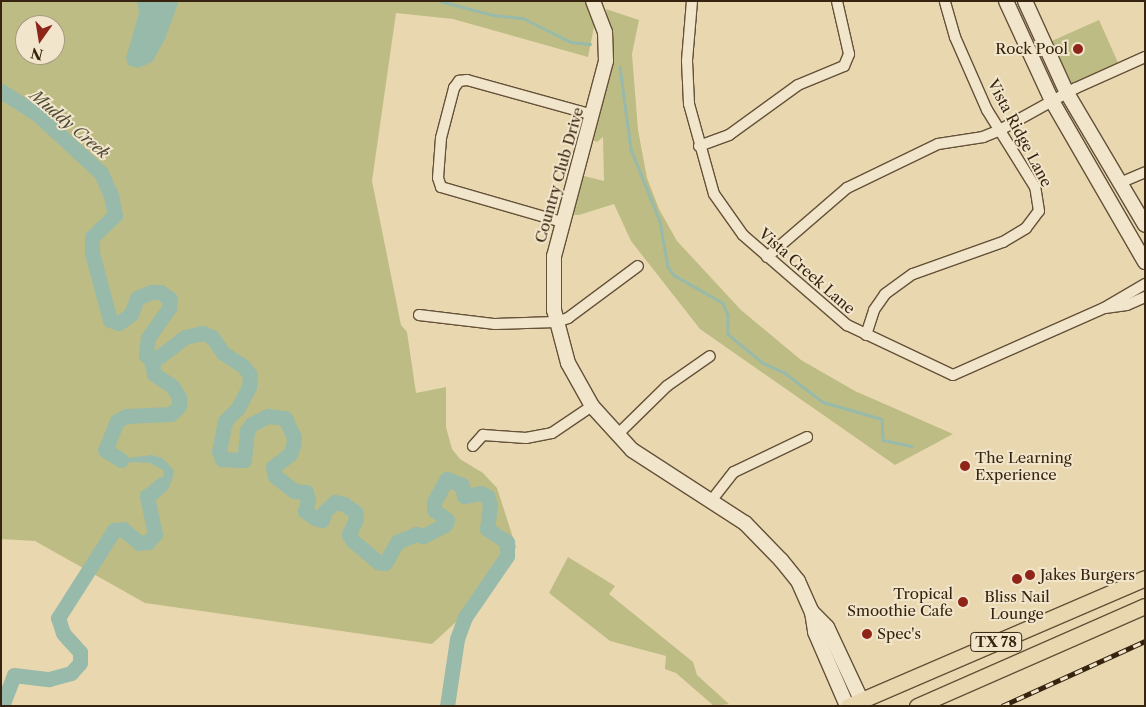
<!DOCTYPE html>
<style>
body{margin:0}
#map{position:relative;width:1146px;height:707px;overflow:hidden;background:#e9d7af;font-family:"Libre Caslon Text",serif}
div>[style]{position:absolute}
.green>*{inset:0;background:#bebc85;transform-origin:0 0}
.water>*{inset:0;background:#97baaa}
.stream>*{height:2.5px;margin:-1.25px;padding:0 1.25px;transform-origin:1.25px;border-radius:1.25px;background:#97baaa}
.river>*{height:15px;margin:-7.5px;padding:0 7.5px;transform-origin:7.5px;border-radius:7.5px;background:#97baaa}
.roads{filter:drop-shadow(1px 0 #645138) drop-shadow(-1px 0 #645138) drop-shadow(0 1px #645138) drop-shadow(0 -1px #645138)}
.street>*{height:10px;margin:-5px;padding:0 5px;transform-origin:5px;border-radius:5px;background:#f1e5cb}
.secondary>*{height:14px;margin:-7px;padding:0 7px;transform-origin:7px;border-radius:7px;background:#f1e5cb}
.primary>*{height:15px;margin:-7.5px;padding:0 7.5px;transform-origin:7.5px;border-radius:7.5px;background:#e9d7af}
.rail>*{height:4.5px;margin-top:-2.25px;transform-origin:0;background:repeating-linear-gradient(90deg,#f1e5cb 0 8px,#372410 0 16px);box-sizing:border-box;border-block:1px solid #372410}
.dots>*{width:14px;height:14px;translate:-50% -50%;box-sizing:border-box;border:2px solid #f1e5cb;border-radius:50%}
span{translate:-50% -50%;white-space:nowrap;text-align:center;line-height:1.15;-webkit-text-stroke:4px #f1e5cb;paint-order:stroke}
.shield-label span{padding:1px 4px;background:#f1e5cb;border:1px solid;border-radius:4px;-webkit-text-stroke-width:0}
.shield-label{font-size:14px;color:#372410;font-weight:700}
.poi-label{font-size:15px;color:#372410}
.right{translate:-100% -50%;text-align:right}
.left{translate:0 -50%;text-align:left}
.street-label{font-size:15px;color:#372410}
.water-label{font-size:16px;color:#4f4a36;font-style:italic}
.frame{position:absolute;inset:0;border:2px solid #372410;pointer-events:none}
.north{position:absolute;left:15px;top:15px;width:50px;height:50px;box-sizing:border-box;background:#f1e5cb;border:1px solid #a79880;border-radius:50%;rotate:193deg;font-size:14px;font-weight:700;line-height:20px;text-align:center;color:#372410}
.north::after{content:'';display:block;margin:auto;width:18px;height:22px;background:#8f2418;clip-path:polygon(50% 0,100% 100%,50% 72%,0 100%)}
</style>
<div id="map">
<div class="green">
<i style="clip-path:polygon(evenodd,1px 1px,585px 1px,595px 22px,588px 57px,453px 19px,396px 13px,372px 181px,401px 325px,407px 332px,416px 393px,446px 387px,446px 427px,452px 449px,460px 459px,483px 473px,497px 488px,516px 547px,493px 588px,432px 644px,145px 603px,35px 541px,1px 539px,1px 1px,25px 25px,55px 25px,55px 55px,25px 55px,25px 25px)"></i>
<i style="clip-path:polygon(606px 9px,639px 20px,632px 54px,638px 130px,647px 178px,659px 209px,677px 241px,741px 310px,801px 360px,855px 391px,953px 434px,895px 465px,700px 329px,631px 241px,614px 204px,579px 215px,564px 214px,576px 174px,604px 181px,603px 137px,597px 142px,592px 140px,611px 70px,613px 45px)"></i>
<i style="left:1099px;top:20px;width:47px;height:56px;rotate:66deg"></i>
<i style="clip-path:polygon(568px 557px,615px 586px,609px 594px,693px 662px,697px 675px,729px 704px,714px 706px,676px 673px,665px 669px,666px 656px,610px 641px,549px 593px)"></i>
</div>
<div class="water">
<i style="clip-path:polygon(137px 1px,179px 1px,165px 39px,152px 62px,138px 68px,128px 65px,126px 58px,139px 13px)"></i>
<i style="clip-path:polygon(105px 450px,128px 458px,152px 455px,162px 458px,174px 470px,172px 481px,152px 499px,139px 493px,164px 477px,163px 470px,150px 463px,110px 461px,101px 457px)"></i>
</div>
<div class="stream">
<i style="left:440px;top:1px;width:55px;rotate:14.8deg"></i>
<i style="left:493px;top:15px;width:30px;rotate:6deg"></i>
<i style="left:523px;top:18px;width:54px;rotate:26.6deg"></i>
<i style="left:571px;top:42px;width:19px;rotate:6deg"></i>
<i style="left:620px;top:67px;width:83px;rotate:82.4deg"></i>
<i style="left:631px;top:149px;width:78px;rotate:68.1deg"></i>
<i style="left:660px;top:221px;width:47px;rotate:80.1deg"></i>
<i style="left:668px;top:267px;width:10px;rotate:53deg"></i>
<i style="left:674px;top:275px;width:56px;rotate:29.7deg"></i>
<i style="left:723px;top:303px;width:13px;rotate:67deg"></i>
<i style="left:728px;top:315px;width:19px;rotate:90deg"></i>
<i style="left:728px;top:334px;width:45px;rotate:39.6deg"></i>
<i style="left:763px;top:363px;width:24px;rotate:24deg"></i>
<i style="left:785px;top:373px;width:48px;rotate:37.3deg"></i>
<i style="left:823px;top:402px;width:61px;rotate:16.1deg"></i>
<i style="left:882px;top:419px;width:21px;rotate:87deg"></i>
<i style="left:883px;top:440px;width:29px;rotate:12deg"></i>
<i style="left:1px;top:99px;width:6px;rotate:-39deg"></i>
</div>
<div class="river">
<i style="left:1px;top:91px;width:43px;rotate:32.6deg"></i>
<i style="left:37px;top:114px;width:87px;rotate:42.7deg"></i>
<i style="left:101px;top:173px;width:24px;rotate:66deg"></i>
<i style="left:111px;top:195px;width:20px;rotate:79deg"></i>
<i style="left:115px;top:215px;width:32px;rotate:136deg"></i>
<i style="left:92px;top:237px;width:16px;rotate:90deg"></i>
<i style="left:92px;top:253px;width:69px;rotate:75deg"></i>
<i style="left:110px;top:320px;width:9px;rotate:18deg"></i>
<i style="left:119px;top:323px;width:15px;rotate:-37deg"></i>
<i style="left:131px;top:314px;width:17px;rotate:-69deg"></i>
<i style="left:137px;top:298px;width:15px;rotate:-23deg"></i>
<i style="left:151px;top:292px;width:9px"></i>
<i style="left:160px;top:292px;width:12px;rotate:35deg"></i>
<i style="left:170px;top:299px;width:9px;rotate:96deg"></i>
<i style="left:169px;top:308px;width:37px;rotate:125deg"></i>
<i style="left:148px;top:338px;width:17px;rotate:97deg"></i>
<i style="left:146px;top:355px;width:9px;rotate:49deg"></i>
<i style="left:152px;top:362px;width:12px;rotate:81deg"></i>
<i style="left:154px;top:374px;width:22px;rotate:34deg"></i>
<i style="left:172px;top:386px;width:13px;rotate:58deg"></i>
<i style="left:179px;top:397px;width:9px;rotate:90deg"></i>
<i style="left:179px;top:406px;width:11px;rotate:135deg"></i>
<i style="left:171px;top:414px;width:45px;rotate:177.5deg"></i>
<i style="left:126px;top:416px;width:10px;rotate:151deg"></i>
<i style="left:117px;top:421px;width:31px;rotate:112deg"></i>
<i style="left:105px;top:450px;width:19px;rotate:32deg"></i>
<i style="left:152px;top:362px;width:41px;rotate:-37.1deg"></i>
<i style="left:185px;top:337px;width:18px;rotate:-13deg"></i>
<i style="left:203px;top:333px;width:10px;rotate:24deg"></i>
<i style="left:212px;top:337px;width:19px;rotate:55deg"></i>
<i style="left:223px;top:353px;width:24px;rotate:33deg"></i>
<i style="left:243px;top:366px;width:11px;rotate:52deg"></i>
<i style="left:250px;top:375px;width:12px;rotate:95deg"></i>
<i style="left:249px;top:387px;width:24px;rotate:118deg"></i>
<i style="left:238px;top:408px;width:18px;rotate:135deg"></i>
<i style="left:225px;top:421px;width:31px;rotate:101deg"></i>
<i style="left:219px;top:451px;width:9px;rotate:69deg"></i>
<i style="left:222px;top:459px;width:22px;rotate:3deg"></i>
<i style="left:244px;top:460px;width:30px;rotate:-84deg"></i>
<i style="left:247px;top:430px;width:8px;rotate:-50deg"></i>
<i style="left:252px;top:424px;width:18px;rotate:-27deg"></i>
<i style="left:268px;top:416px;width:17px;rotate:7deg"></i>
<i style="left:285px;top:418px;width:21px;rotate:65deg"></i>
<i style="left:294px;top:437px;width:9px;rotate:96deg"></i>
<i style="left:293px;top:446px;width:9px;rotate:111deg"></i>
<i style="left:290px;top:454px;width:21px;rotate:143deg"></i>
<i style="left:273px;top:467px;width:9px;rotate:77deg"></i>
<i style="left:275px;top:476px;width:24px;rotate:38deg"></i>
<i style="left:294px;top:491px;width:12px;rotate:5deg"></i>
<i style="left:306px;top:492px;width:8px;rotate:76deg"></i>
<i style="left:308px;top:500px;width:11px;rotate:105deg"></i>
<i style="left:305px;top:511px;width:12px;rotate:35deg"></i>
<i style="left:315px;top:518px;width:7px;rotate:16deg"></i>
<i style="left:322px;top:520px;width:9px;rotate:-72deg"></i>
<i style="left:325px;top:511px;width:13px;rotate:-42deg"></i>
<i style="left:335px;top:502px;width:9px;rotate:13deg"></i>
<i style="left:344px;top:504px;width:14px;rotate:36deg"></i>
<i style="left:355px;top:512px;width:7px;rotate:82deg"></i>
<i style="left:356px;top:519px;width:17px;rotate:115deg"></i>
<i style="left:349px;top:534px;width:8px;rotate:60deg"></i>
<i style="left:353px;top:541px;width:33px;rotate:40deg"></i>
<i style="left:378px;top:562px;width:7px;rotate:8deg"></i>
<i style="left:385px;top:563px;width:24px;rotate:-60deg"></i>
<i style="left:397px;top:542px;width:21px;rotate:-23deg"></i>
<i style="left:416px;top:534px;width:7px;rotate:16deg"></i>
<i style="left:423px;top:536px;width:25px;rotate:-27deg"></i>
<i style="left:445px;top:525px;width:5px;rotate:-68deg"></i>
<i style="left:447px;top:520px;width:16px;rotate:-142deg"></i>
<i style="left:434px;top:510px;width:8px;rotate:-90deg"></i>
<i style="left:434px;top:502px;width:26px;rotate:-61deg"></i>
<i style="left:447px;top:479px;width:16px;rotate:22deg"></i>
<i style="left:462px;top:485px;width:11px;rotate:80deg"></i>
<i style="left:464px;top:496px;width:17px;rotate:-10deg"></i>
<i style="left:481px;top:493px;width:7px;rotate:27deg"></i>
<i style="left:487px;top:496px;width:9px;rotate:72deg"></i>
<i style="left:490px;top:505px;width:24px;rotate:97deg"></i>
<i style="left:487px;top:529px;width:24px;rotate:33deg"></i>
<i style="left:507px;top:542px;width:14px;rotate:90deg"></i>
<i style="left:507px;top:556px;width:74px;rotate:124.5deg"></i>
<i style="left:465px;top:617px;width:23px;rotate:110deg"></i>
<i style="left:457px;top:639px;width:68px;rotate:98.5deg"></i>
<i style="left:2px;top:706px;width:33px;rotate:-69deg"></i>
<i style="left:14px;top:675px;width:35px;rotate:7deg"></i>
<i style="left:49px;top:679px;width:23px;rotate:-15deg"></i>
<i style="left:71px;top:673px;width:13px;rotate:-48deg"></i>
<i style="left:80px;top:663px;width:11px;rotate:-90deg"></i>
<i style="left:80px;top:652px;width:25px;rotate:-132deg"></i>
<i style="left:63px;top:633px;width:16px;rotate:-108deg"></i>
<i style="left:58px;top:618px;width:104px;rotate:-57.5deg"></i>
<i style="left:114px;top:530px;width:9px;rotate:-6deg"></i>
<i style="left:123px;top:529px;width:21px;rotate:41deg"></i>
<i style="left:139px;top:543px;width:9px;rotate:-6deg"></i>
<i style="left:148px;top:542px;width:11px;rotate:-49deg"></i>
<i style="left:155px;top:534px;width:38px;rotate:-102deg"></i>
<i style="left:147px;top:497px;width:20px;rotate:-41deg"></i>
</div>
<div class="roads">
<div class="street">
<i style="left:692px;top:1px;width:60px;rotate:94.8deg"></i>
<i style="left:687px;top:61px;width:43px;rotate:87.3deg"></i>
<i style="left:689px;top:104px;width:93px;rotate:74.5deg"></i>
<i style="left:714px;top:194px;width:50px;rotate:54.7deg"></i>
<i style="left:743px;top:235px;width:138px;rotate:40.9deg"></i>
<i style="left:847px;top:325px;width:117px;rotate:25.3deg"></i>
<i style="left:953px;top:375px;width:165px;rotate:-23.9deg"></i>
<i style="left:1104px;top:308px;width:48px;rotate:-30.3deg"></i>
<i style="left:699px;top:146px;width:32px;rotate:-20deg"></i>
<i style="left:729px;top:135px;width:85px;rotate:-35.9deg"></i>
<i style="left:798px;top:85px;width:50px;rotate:-22.4deg"></i>
<i style="left:844px;top:66px;width:13px;rotate:-67deg"></i>
<i style="left:849px;top:54px;width:54px;rotate:-102.8deg"></i>
<i style="left:1122px;top:182px;width:25px;rotate:-23deg"></i>
<i style="left:562px;top:222px;width:126px;rotate:-163.9deg"></i>
<i style="left:441px;top:187px;width:9px;rotate:-108deg"></i>
<i style="left:438px;top:178px;width:40px;rotate:-85.7deg"></i>
<i style="left:441px;top:138px;width:52px;rotate:-75.4deg"></i>
<i style="left:454px;top:88px;width:9px;rotate:-54deg"></i>
<i style="left:459px;top:81px;width:8px;rotate:-7deg"></i>
<i style="left:467px;top:80px;width:131px;rotate:15.5deg"></i>
<i style="left:767px;top:257px;width:106px;rotate:-40.8deg"></i>
<i style="left:847px;top:188px;width:101px;rotate:-25.8deg"></i>
<i style="left:938px;top:144px;width:46px;rotate:-8.8deg"></i>
<i style="left:983px;top:137px;width:16px;rotate:-22deg"></i>
<i style="left:998px;top:131px;width:89px;rotate:-28.9deg"></i>
<i style="left:1076px;top:88px;width:76px;rotate:-24.2deg"></i>
<i style="left:1105px;top:308px;width:22px;rotate:-8deg"></i>
<i style="left:1127px;top:305px;width:20px;rotate:-24deg"></i>
<i style="left:419px;top:315px;width:77px;rotate:6.8deg"></i>
<i style="left:495px;top:324px;width:61px;rotate:-1.9deg"></i>
<i style="left:556px;top:322px;width:13px;rotate:-18deg"></i>
<i style="left:568px;top:318px;width:87px;rotate:-36.6deg"></i>
<i style="left:866px;top:335px;width:26px;rotate:-72deg"></i>
<i style="left:874px;top:310px;width:19px;rotate:-55deg"></i>
<i style="left:885px;top:294px;width:34px;rotate:-36deg"></i>
<i style="left:913px;top:274px;width:96px;rotate:-19.6deg"></i>
<i style="left:1003px;top:242px;width:27px;rotate:-31deg"></i>
<i style="left:1026px;top:228px;width:21px;rotate:-53deg"></i>
<i style="left:1039px;top:211px;width:24px;rotate:-99deg"></i>
<i style="left:1035px;top:187px;width:91px;rotate:-121.9deg"></i>
<i style="left:987px;top:110px;width:80px;rotate:-113.7deg"></i>
<i style="left:955px;top:37px;width:37px;rotate:-106deg"></i>
<i style="left:617px;top:435px;width:70px;rotate:-44.4deg"></i>
<i style="left:667px;top:386px;width:52px;rotate:-34.9deg"></i>
<i style="left:473px;top:446px;width:15px;rotate:-48deg"></i>
<i style="left:483px;top:435px;width:43px;rotate:4deg"></i>
<i style="left:526px;top:438px;width:26px;rotate:-11deg"></i>
<i style="left:552px;top:433px;width:48px;rotate:-34deg"></i>
<i style="left:711px;top:501px;width:37px;rotate:-52deg"></i>
<i style="left:734px;top:472px;width:81px;rotate:-25.6deg"></i>
</div>
<div class="secondary">
<i style="left:593px;top:1px;width:33px;rotate:69deg"></i>
<i style="left:605px;top:32px;width:29px;rotate:88deg"></i>
<i style="left:606px;top:61px;width:202px;rotate:104.9deg"></i>
<i style="left:554px;top:256px;width:54px;rotate:90deg"></i>
<i style="left:554px;top:310px;width:55px;rotate:75.2deg"></i>
<i style="left:568px;top:363px;width:49px;rotate:60.8deg"></i>
<i style="left:592px;top:406px;width:59px;rotate:47.7deg"></i>
<i style="left:632px;top:450px;width:135px;rotate:32.9deg"></i>
<i style="left:745px;top:523px;width:52px;rotate:45.8deg"></i>
<i style="left:781px;top:560px;width:27px;rotate:51deg"></i>
<i style="left:798px;top:581px;width:34px;rotate:66deg"></i>
<i style="left:812px;top:612px;width:20px;rotate:81deg"></i>
<i style="left:815px;top:632px;width:81px;rotate:66.6deg"></i>
<i style="left:1006px;top:1px;width:110px;rotate:65.3deg"></i>
<i style="left:1052px;top:101px;width:186px;rotate:60deg"></i>
<i style="left:1025px;top:1px;width:101px;rotate:65.5deg"></i>
<i style="left:1067px;top:93px;width:153px;rotate:59.4deg"></i>
<i style="left:812px;top:612px;width:21px;rotate:45deg"></i>
<i style="left:827px;top:627px;width:87px;rotate:64.9deg"></i>
</div>
<div class="primary">
<i style="left:848px;top:706px;width:323px;rotate:-23.3deg"></i>
<i style="left:917px;top:706px;width:249px;rotate:-23.7deg"></i>
</div>
</div>
<div class="rail">
<i style="left:1002px;top:706px;width:157px;rotate:-24.4deg"></i>
</div>
<div class="dots">
<i style="left:1078px;top:49px;background:#8f2418"></i>
<i style="left:965px;top:466px;background:#8f2418"></i>
<i style="left:1030px;top:575px;background:#8f2418"></i>
<i style="left:1017px;top:579px;background:#8f2418"></i>
<i style="left:963px;top:602px;background:#8f2418"></i>
<i style="left:867px;top:634px;background:#8f2418"></i>
</div>
<div class="shield-label">
<span style="left:996px;top:642px">TX 78</span>
</div>
<div class="poi-label">
<span class="right" style="left:1068px;top:49px">Rock Pool</span>
<span class="left" style="left:975px;top:466px">The Learning<br>Experience</span>
<span class="left" style="left:1040px;top:575px">Jakes Burgers</span>
<span class="right" style="left:953px;top:602px">Tropical<br>Smoothie Cafe</span>
<span style="left:1017px;top:605px">Bliss Nail<br>Lounge</span>
<span class="left" style="left:877px;top:634px">Spec's</span>
</div>
<div class="street-label">
<span style="left:1020px;top:133px;rotate:62deg">Vista Ridge Lane</span>
<span style="left:559px;top:175px;rotate:-74deg">Country Club Drive</span>
<span style="left:807px;top:271px;rotate:41deg">Vista Creek Lane</span>
</div>
<div class="water-label">
<span style="left:70px;top:124px;rotate:40deg">Muddy Creek</span>
</div>
<div class="frame"></div>
<div class="north">N</div>
</div>
